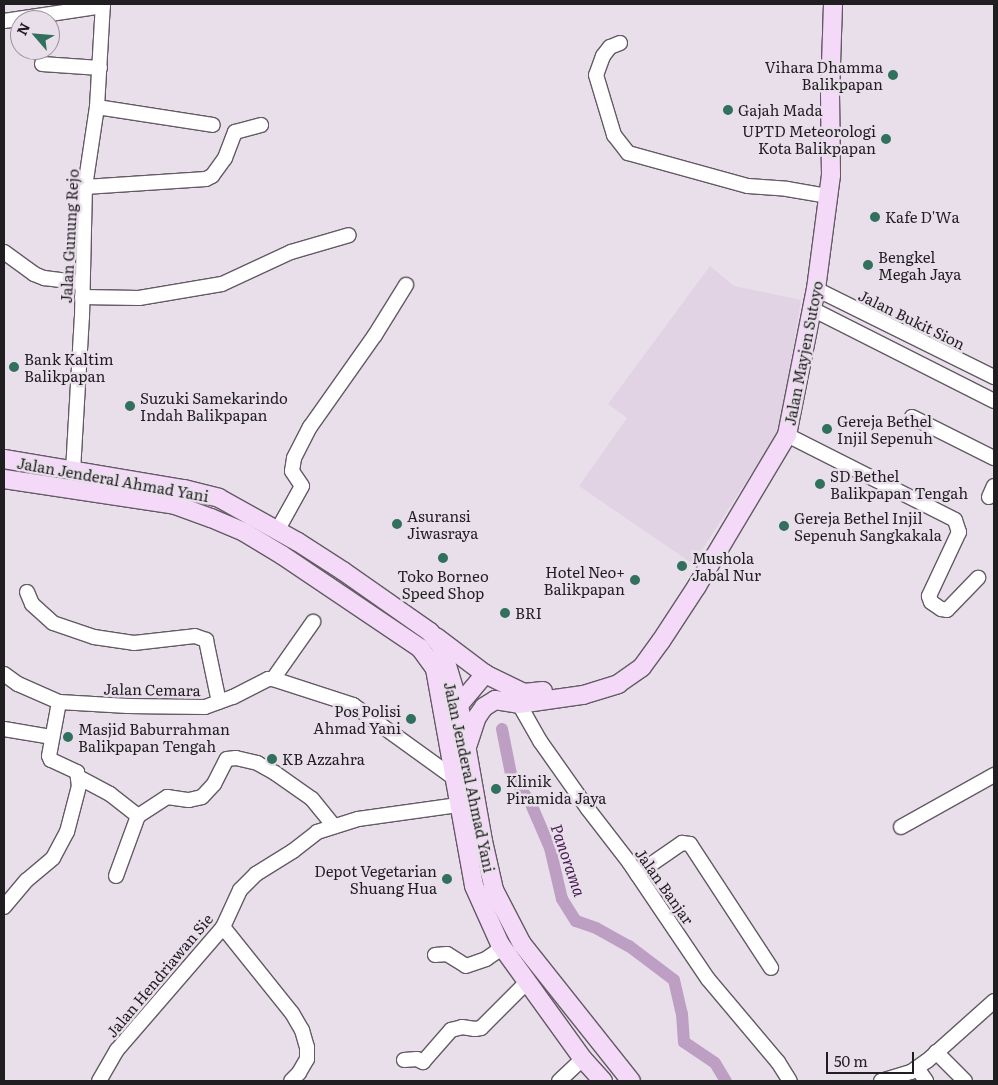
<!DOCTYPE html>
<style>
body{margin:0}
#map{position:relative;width:998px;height:1085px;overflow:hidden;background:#e9dfeb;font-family:Literata,serif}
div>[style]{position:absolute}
.built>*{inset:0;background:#e1d2e4}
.canal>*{height:12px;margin:-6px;padding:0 6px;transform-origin:6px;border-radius:6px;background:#be9fc4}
.roads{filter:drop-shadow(1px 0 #635a64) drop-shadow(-1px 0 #635a64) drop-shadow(0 1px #635a64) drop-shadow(0 -1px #635a64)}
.minor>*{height:14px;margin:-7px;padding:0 7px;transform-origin:7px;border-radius:7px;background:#fff}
.major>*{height:18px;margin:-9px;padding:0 9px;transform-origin:9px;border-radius:9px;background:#f4daf8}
.dots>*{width:14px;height:14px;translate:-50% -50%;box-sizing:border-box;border:2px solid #e9dfeb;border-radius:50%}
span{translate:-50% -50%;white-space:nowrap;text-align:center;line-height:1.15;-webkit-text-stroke:5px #e9dfeb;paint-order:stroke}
.poi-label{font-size:15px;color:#211e22}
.right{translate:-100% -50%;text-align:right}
.left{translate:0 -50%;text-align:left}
.street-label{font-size:15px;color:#211e22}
.water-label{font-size:16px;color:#482150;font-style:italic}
.frame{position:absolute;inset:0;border:5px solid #211e22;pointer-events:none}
.north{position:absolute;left:10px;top:10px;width:50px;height:50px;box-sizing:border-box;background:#e9dfeb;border:1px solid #99929b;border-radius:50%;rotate:297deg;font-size:14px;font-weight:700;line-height:20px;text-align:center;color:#211e22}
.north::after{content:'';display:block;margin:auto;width:18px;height:22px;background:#31705d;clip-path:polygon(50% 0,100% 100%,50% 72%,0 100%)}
.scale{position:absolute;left:826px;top:1052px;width:88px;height:22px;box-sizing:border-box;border:2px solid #211e22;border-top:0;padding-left:6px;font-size:15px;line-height:18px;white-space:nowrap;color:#211e22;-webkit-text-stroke:4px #e9dfeb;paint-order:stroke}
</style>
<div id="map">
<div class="built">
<i style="clip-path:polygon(710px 266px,734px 286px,801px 300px,780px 429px,693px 564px,579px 486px,627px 418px,608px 404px)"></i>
</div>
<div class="canal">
<i style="left:502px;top:729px;width:46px;rotate:78.7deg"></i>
<i style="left:511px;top:774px;width:36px;rotate:56deg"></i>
<i style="left:531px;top:804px;width:48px;rotate:66.6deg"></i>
<i style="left:550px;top:848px;width:52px;rotate:76.8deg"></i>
<i style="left:562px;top:899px;width:26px;rotate:58deg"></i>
<i style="left:576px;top:921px;width:21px;rotate:19deg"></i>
<i style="left:596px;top:928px;width:38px;rotate:29deg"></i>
<i style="left:629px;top:946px;width:56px;rotate:37.1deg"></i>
<i style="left:674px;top:980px;width:35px;rotate:77deg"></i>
<i style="left:682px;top:1014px;width:28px;rotate:86deg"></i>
<i style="left:684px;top:1042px;width:37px;rotate:34deg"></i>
<i style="left:715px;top:1063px;width:21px;rotate:59deg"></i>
</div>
<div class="roads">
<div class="minor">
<i style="left:4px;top:21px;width:100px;rotate:-8.6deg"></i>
<i style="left:620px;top:43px;width:11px;rotate:158deg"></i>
<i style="left:610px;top:47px;width:11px;rotate:128deg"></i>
<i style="left:603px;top:56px;width:20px;rotate:110deg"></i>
<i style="left:596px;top:75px;width:63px;rotate:73.3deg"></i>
<i style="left:614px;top:135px;width:23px;rotate:52deg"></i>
<i style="left:628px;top:153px;width:124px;rotate:15.4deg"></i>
<i style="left:748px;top:186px;width:39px;rotate:4deg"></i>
<i style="left:787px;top:189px;width:42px;rotate:9.7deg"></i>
<i style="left:42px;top:64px;width:58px;rotate:3.9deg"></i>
<i style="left:97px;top:107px;width:117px;rotate:8.8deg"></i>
<i style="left:85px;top:187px;width:121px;rotate:-3.8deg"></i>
<i style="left:206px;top:179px;width:7px;rotate:-27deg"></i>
<i style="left:212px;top:176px;width:22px;rotate:-54deg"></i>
<i style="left:225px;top:158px;width:28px;rotate:-69deg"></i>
<i style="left:235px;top:132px;width:27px;rotate:-15deg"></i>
<i style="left:4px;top:252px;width:37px;rotate:36deg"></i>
<i style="left:34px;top:274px;width:11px;rotate:22deg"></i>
<i style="left:44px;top:278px;width:38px;rotate:7deg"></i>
<i style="left:816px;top:289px;width:199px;rotate:26.3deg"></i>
<i style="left:82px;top:297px;width:57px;rotate:1deg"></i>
<i style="left:139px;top:298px;width:84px;rotate:-9.6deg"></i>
<i style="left:222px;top:284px;width:76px;rotate:-24.9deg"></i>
<i style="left:291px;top:252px;width:60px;rotate:-16.3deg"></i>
<i style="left:812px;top:309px;width:204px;rotate:26.8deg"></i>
<i style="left:912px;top:417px;width:92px;rotate:26.6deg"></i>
<i style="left:787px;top:435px;width:188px;rotate:26.8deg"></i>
<i style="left:955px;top:520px;width:13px;rotate:72deg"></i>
<i style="left:959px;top:532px;width:71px;rotate:115.1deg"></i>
<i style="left:929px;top:596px;width:6px;rotate:72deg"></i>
<i style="left:931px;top:602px;width:12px;rotate:35deg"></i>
<i style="left:941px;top:609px;width:6px;rotate:9deg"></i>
<i style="left:947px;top:610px;width:45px;rotate:-45.9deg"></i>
<i style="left:73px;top:471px;width:154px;rotate:-86.7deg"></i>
<i style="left:82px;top:317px;width:130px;rotate:-88.7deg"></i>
<i style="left:85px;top:187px;width:81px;rotate:-81.5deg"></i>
<i style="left:97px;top:107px;width:103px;rotate:-86.7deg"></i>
<i style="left:989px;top:497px;width:12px;rotate:-66deg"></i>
<i style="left:277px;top:531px;width:51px;rotate:-60.9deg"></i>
<i style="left:302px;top:486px;width:18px;rotate:-124deg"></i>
<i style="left:292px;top:471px;width:13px;rotate:-81deg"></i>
<i style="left:294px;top:458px;width:35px;rotate:-63deg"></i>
<i style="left:310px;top:427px;width:113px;rotate:-54.8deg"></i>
<i style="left:375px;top:335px;width:59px;rotate:-58.2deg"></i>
<i style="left:27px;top:592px;width:13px;rotate:67deg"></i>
<i style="left:32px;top:604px;width:28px;rotate:42deg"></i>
<i style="left:53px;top:623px;width:43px;rotate:18.9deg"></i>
<i style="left:94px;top:637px;width:40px;rotate:8.5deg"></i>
<i style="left:134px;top:643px;width:61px;rotate:-6.5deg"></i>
<i style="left:195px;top:636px;width:12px;rotate:20deg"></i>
<i style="left:206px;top:640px;width:63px;rotate:78.2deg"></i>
<i style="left:4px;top:674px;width:17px;rotate:36deg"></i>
<i style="left:18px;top:684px;width:45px;rotate:23.7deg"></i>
<i style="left:59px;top:702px;width:69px;rotate:3.3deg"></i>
<i style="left:128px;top:706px;width:77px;rotate:0.7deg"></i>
<i style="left:205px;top:707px;width:30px;rotate:-20deg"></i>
<i style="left:233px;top:697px;width:39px;rotate:-27deg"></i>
<i style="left:268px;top:679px;width:5px"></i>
<i style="left:273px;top:679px;width:84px;rotate:18deg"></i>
<i style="left:353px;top:705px;width:123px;rotate:35.8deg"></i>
<i style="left:273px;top:679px;width:70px;rotate:-54.9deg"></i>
<i style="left:519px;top:704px;width:43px;rotate:60.4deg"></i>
<i style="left:540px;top:741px;width:83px;rotate:54.8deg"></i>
<i style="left:588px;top:809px;width:67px;rotate:52.3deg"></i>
<i style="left:629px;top:862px;width:141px;rotate:56deg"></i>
<i style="left:708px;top:979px;width:109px;rotate:49.9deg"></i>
<i style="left:778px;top:1062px;width:22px;rotate:58deg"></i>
<i style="left:4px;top:729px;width:49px;rotate:9.5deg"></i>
<i style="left:80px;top:778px;width:34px;rotate:28deg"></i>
<i style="left:110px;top:794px;width:36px;rotate:38deg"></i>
<i style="left:901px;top:827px;width:107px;rotate:-29.2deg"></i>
<i style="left:637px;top:874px;width:55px;rotate:-34.6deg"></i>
<i style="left:682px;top:843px;width:8px;rotate:7deg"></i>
<i style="left:690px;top:844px;width:148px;rotate:56.8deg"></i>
<i style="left:116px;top:876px;width:64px;rotate:-69.9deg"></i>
<i style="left:138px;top:816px;width:35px;rotate:-33deg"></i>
<i style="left:167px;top:797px;width:22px;rotate:8deg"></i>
<i style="left:189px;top:800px;width:13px;rotate:-13deg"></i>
<i style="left:202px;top:797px;width:18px;rotate:-47deg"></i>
<i style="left:214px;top:784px;width:28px;rotate:-63deg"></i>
<i style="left:227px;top:759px;width:9px;rotate:-6deg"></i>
<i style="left:236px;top:758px;width:22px;rotate:13deg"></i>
<i style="left:257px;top:763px;width:21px;rotate:29deg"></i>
<i style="left:275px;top:773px;width:45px;rotate:35.1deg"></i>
<i style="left:312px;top:799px;width:35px;rotate:51deg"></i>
<i style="left:4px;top:907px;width:35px;rotate:-50deg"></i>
<i style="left:27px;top:880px;width:34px;rotate:-40deg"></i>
<i style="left:53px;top:858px;width:30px;rotate:-62deg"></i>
<i style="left:67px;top:832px;width:48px;rotate:-75.4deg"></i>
<i style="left:79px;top:786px;width:14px;rotate:-98deg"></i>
<i style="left:77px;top:772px;width:29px;rotate:-155deg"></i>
<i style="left:51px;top:760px;width:4px;rotate:-117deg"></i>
<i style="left:49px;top:756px;width:55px;rotate:-79.5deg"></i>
<i style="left:223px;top:927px;width:110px;rotate:51.3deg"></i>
<i style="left:292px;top:1013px;width:20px;rotate:60deg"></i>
<i style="left:302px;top:1030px;width:18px;rotate:74deg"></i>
<i style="left:307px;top:1047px;width:12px;rotate:90deg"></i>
<i style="left:307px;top:1059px;width:16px;rotate:120deg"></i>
<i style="left:299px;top:1073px;width:11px;rotate:135deg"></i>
<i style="left:435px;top:955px;width:12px;rotate:-5deg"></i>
<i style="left:447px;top:954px;width:22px;rotate:32deg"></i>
<i style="left:466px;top:966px;width:21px;rotate:-19deg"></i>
<i style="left:486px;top:959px;width:21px;rotate:-35deg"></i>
<i style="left:936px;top:1052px;width:41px;rotate:45deg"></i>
<i style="left:404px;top:1060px;width:13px;rotate:-4deg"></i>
<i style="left:417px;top:1059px;width:7px;rotate:27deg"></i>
<i style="left:423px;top:1062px;width:43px;rotate:-48.8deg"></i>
<i style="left:451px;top:1030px;width:11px;rotate:-15deg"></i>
<i style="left:462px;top:1027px;width:13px;rotate:9deg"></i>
<i style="left:475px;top:1029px;width:6px;rotate:-9deg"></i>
<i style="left:481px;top:1028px;width:65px;rotate:-45deg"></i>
<i style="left:917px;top:1068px;width:16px;rotate:55deg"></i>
<i style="left:99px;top:1081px;width:36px;rotate:-60deg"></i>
<i style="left:117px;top:1050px;width:162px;rotate:-49.2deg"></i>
<i style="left:223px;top:927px;width:41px;rotate:-65.3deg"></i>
<i style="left:240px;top:890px;width:23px;rotate:-45deg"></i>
<i style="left:256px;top:874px;width:44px;rotate:-31.9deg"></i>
<i style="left:293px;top:851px;width:31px;rotate:-38deg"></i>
<i style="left:317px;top:832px;width:43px;rotate:-17.6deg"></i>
<i style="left:358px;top:819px;width:101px;rotate:-8deg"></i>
<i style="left:559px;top:1081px;width:33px;rotate:-43deg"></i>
<i style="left:881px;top:1081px;width:31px;rotate:-17deg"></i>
<i style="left:911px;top:1072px;width:19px;rotate:-35deg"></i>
<i style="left:927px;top:1061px;width:90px;rotate:-41.8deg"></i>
</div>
<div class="major">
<i style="left:4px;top:459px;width:182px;rotate:9.5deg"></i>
<i style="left:184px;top:489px;width:36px;rotate:14deg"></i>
<i style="left:219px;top:498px;width:90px;rotate:29.1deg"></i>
<i style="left:298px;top:542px;width:54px;rotate:32.8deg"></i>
<i style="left:343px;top:571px;width:106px;rotate:35deg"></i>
<i style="left:430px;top:632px;width:18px;rotate:52deg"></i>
<i style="left:441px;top:646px;width:62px;rotate:73deg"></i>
<i style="left:459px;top:705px;width:138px;rotate:80deg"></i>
<i style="left:483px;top:841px;width:50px;rotate:77.3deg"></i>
<i style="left:494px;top:890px;width:61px;rotate:62.6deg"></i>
<i style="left:522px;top:944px;width:175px;rotate:51.5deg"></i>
<i style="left:4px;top:479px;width:173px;rotate:8.6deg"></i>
<i style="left:175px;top:505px;width:38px;rotate:20deg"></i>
<i style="left:211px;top:518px;width:36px;rotate:23deg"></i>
<i style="left:244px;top:532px;width:44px;rotate:31.2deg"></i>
<i style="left:282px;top:555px;width:166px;rotate:34deg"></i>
<i style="left:420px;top:648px;width:26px;rotate:54deg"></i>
<i style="left:435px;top:669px;width:220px;rotate:79.8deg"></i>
<i style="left:474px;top:886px;width:64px;rotate:65.9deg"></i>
<i style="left:500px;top:944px;width:142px;rotate:54.2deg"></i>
<i style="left:583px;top:1059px;width:30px;rotate:48deg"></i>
<i style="left:436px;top:637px;width:61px;rotate:37.1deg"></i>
<i style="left:485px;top:674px;width:43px;rotate:26deg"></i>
<i style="left:524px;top:693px;width:19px;rotate:-6deg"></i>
<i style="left:453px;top:712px;width:50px;rotate:-49.9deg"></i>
<i style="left:468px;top:744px;width:28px;rotate:-72deg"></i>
<i style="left:477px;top:717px;width:12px;rotate:-55deg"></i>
<i style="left:484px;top:707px;width:13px;rotate:-32deg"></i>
<i style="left:495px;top:700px;width:24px;rotate:9deg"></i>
<i style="left:519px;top:704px;width:65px;rotate:-8deg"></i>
<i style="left:583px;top:695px;width:37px;rotate:-17deg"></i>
<i style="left:618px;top:684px;width:29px;rotate:-35deg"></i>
<i style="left:642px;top:667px;width:32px;rotate:-54deg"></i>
<i style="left:661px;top:641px;width:66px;rotate:-56.8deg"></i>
<i style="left:697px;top:586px;width:176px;rotate:-59.2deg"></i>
<i style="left:787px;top:435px;width:149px;rotate:-78.8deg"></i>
<i style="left:816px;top:289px;width:115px;rotate:-82.5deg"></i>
<i style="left:831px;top:175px;width:80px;rotate:-90.7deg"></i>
<i style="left:830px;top:95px;width:91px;rotate:-88.1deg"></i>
</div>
</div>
<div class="dots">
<i style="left:893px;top:75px;background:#31705d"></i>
<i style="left:728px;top:110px;background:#31705d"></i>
<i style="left:886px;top:139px;background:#31705d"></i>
<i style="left:875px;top:217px;background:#31705d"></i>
<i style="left:868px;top:265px;background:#31705d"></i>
<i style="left:14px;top:367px;background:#31705d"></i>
<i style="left:130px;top:406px;background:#31705d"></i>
<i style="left:827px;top:429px;background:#31705d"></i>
<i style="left:820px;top:484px;background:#31705d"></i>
<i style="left:397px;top:524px;background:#31705d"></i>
<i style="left:784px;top:526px;background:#31705d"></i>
<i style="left:443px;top:558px;background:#31705d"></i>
<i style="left:682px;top:566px;background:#31705d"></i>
<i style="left:635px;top:580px;background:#31705d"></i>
<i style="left:505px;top:613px;background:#31705d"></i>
<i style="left:411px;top:719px;background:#31705d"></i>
<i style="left:68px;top:737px;background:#31705d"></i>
<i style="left:272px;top:759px;background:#31705d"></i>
<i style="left:496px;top:789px;background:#31705d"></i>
<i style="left:447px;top:879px;background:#31705d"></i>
</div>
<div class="poi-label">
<span class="right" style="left:883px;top:75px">Vihara Dhamma<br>Balikpapan</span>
<span class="left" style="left:738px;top:110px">Gajah Mada</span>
<span class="right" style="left:876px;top:139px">UPTD Meteorologi<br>Kota Balikpapan</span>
<span class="left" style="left:885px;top:217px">Kafe D'Wa</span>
<span class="left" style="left:878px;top:265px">Bengkel<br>Megah Jaya</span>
<span class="left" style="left:24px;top:367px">Bank Kaltim<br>Balikpapan</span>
<span class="left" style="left:140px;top:406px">Suzuki Samekarindo<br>Indah Balikpapan</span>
<span class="left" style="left:837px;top:429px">Gereja Bethel<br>Injil Sepenuh</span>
<span class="left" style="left:830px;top:484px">SD Bethel<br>Balikpapan Tengah</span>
<span class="left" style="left:407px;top:524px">Asuransi<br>Jiwasraya</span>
<span class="left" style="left:794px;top:526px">Gereja Bethel Injil<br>Sepenuh Sangkakala</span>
<span class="left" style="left:692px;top:566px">Mushola<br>Jabal Nur</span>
<span class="right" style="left:625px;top:580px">Hotel Neo+<br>Balikpapan</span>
<span style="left:443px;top:584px">Toko Borneo<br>Speed Shop</span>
<span class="left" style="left:515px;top:613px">BRI</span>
<span class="right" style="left:401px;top:719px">Pos Polisi<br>Ahmad Yani</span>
<span class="left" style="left:78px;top:737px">Masjid Baburrahman<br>Balikpapan Tengah</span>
<span class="left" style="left:282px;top:759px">KB Azzahra</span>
<span class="left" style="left:506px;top:789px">Klinik<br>Piramida Jaya</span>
<span class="right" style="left:437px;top:879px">Depot Vegetarian<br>Shuang Hua</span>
</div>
<div class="street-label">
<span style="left:69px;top:236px;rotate:-87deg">Jalan Gunung Rejo</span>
<span style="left:912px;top:319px;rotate:26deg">Jalan Bukit Sion</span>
<span style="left:803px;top:353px;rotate:-79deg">Jalan Mayjen Sutoyo</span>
<span style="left:113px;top:479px;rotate:10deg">Jalan Jenderal Ahmad Yani</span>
<span style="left:152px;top:689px;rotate:1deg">Jalan Cemara</span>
<span style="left:470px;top:777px;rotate:78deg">Jalan Jenderal Ahmad Yani</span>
<span style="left:665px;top:886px;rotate:55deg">Jalan Banjar</span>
<span style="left:159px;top:975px;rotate:-50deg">Jalan Hendriawan Sie</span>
</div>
<div class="water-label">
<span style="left:569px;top:860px;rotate:71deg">Panorama</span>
</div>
<div class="frame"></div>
<div class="north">N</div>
<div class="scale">50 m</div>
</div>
